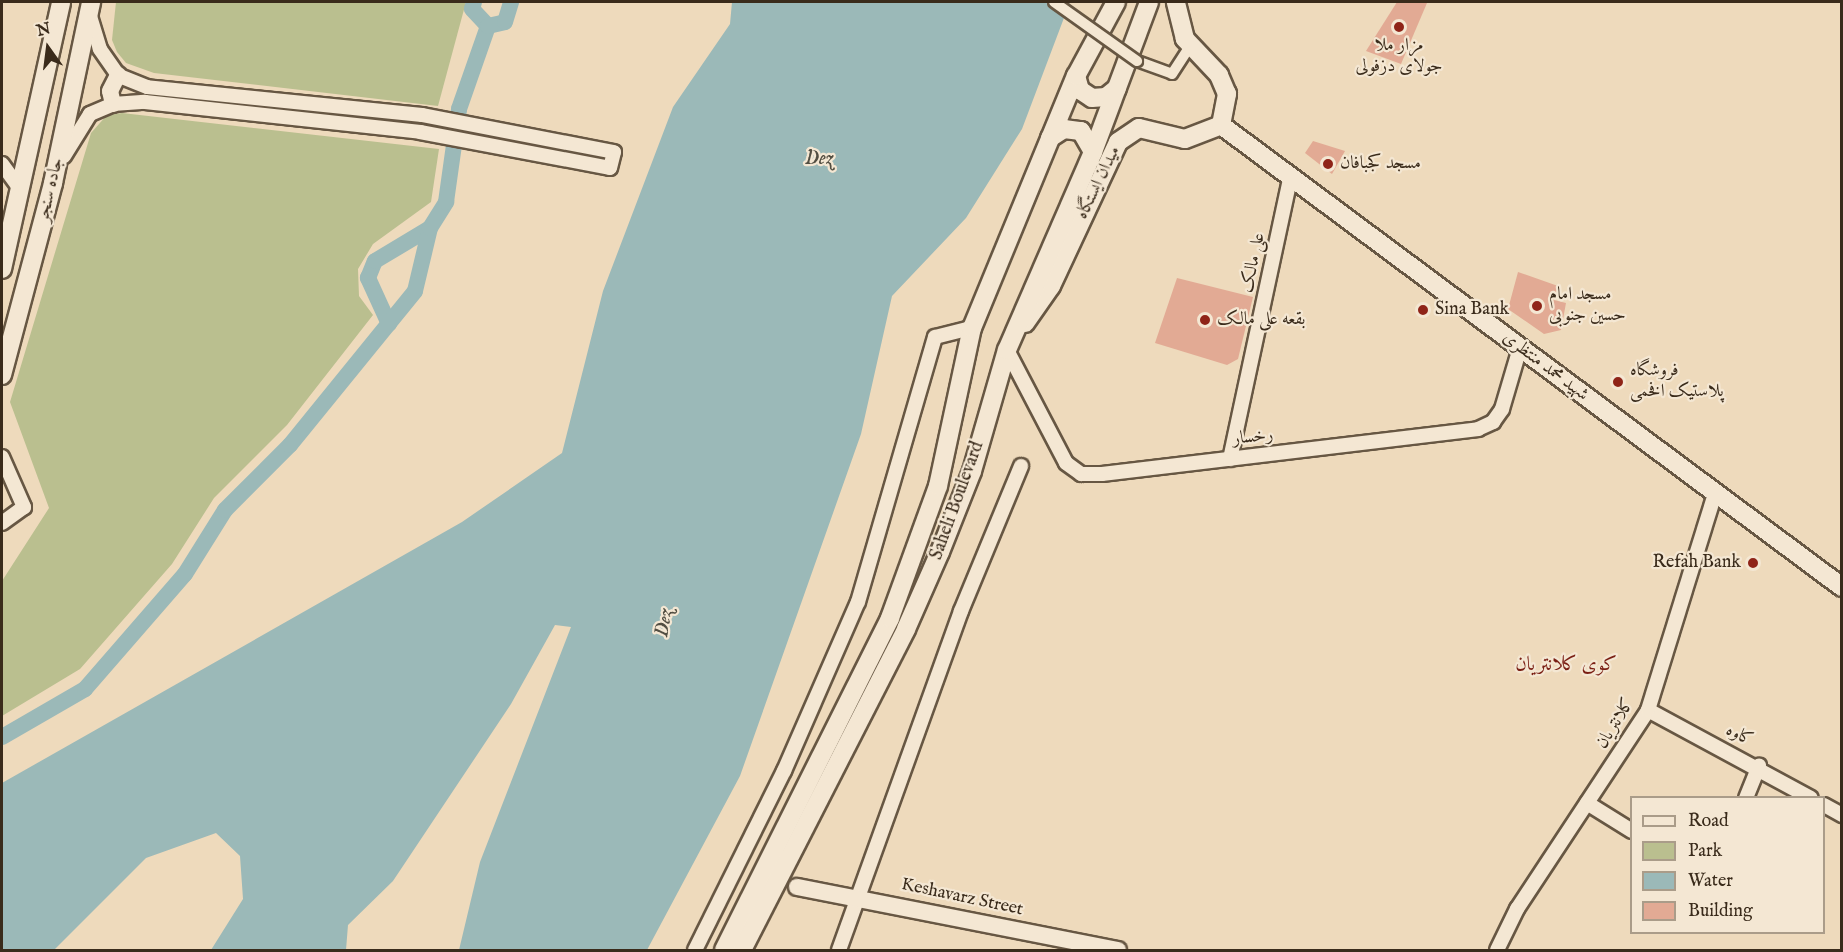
<!DOCTYPE html>
<meta charset="utf-8">
<style>
body{margin:0}
#map{position:relative;width:1843px;height:952px;overflow:hidden;background:#eedabc;font-family:"IM FELL English",Amiri,serif}
div>[style]{position:absolute}
.green>*{inset:0;background:#babf8f}
.water>*{inset:0;background:#9bb9b8}
.canal>*{height:16px;margin:-8px;padding:0 8px;transform-origin:8px;border-radius:8px;background:#9bb9b8}
.building>*{inset:0;background:#e2aa94}
.roads{filter:drop-shadow(2px 0 #675743) drop-shadow(-2px 0 #675743) drop-shadow(0 2px #675743) drop-shadow(0 -2px #675743)}
.pedestrian>*{height:10px;margin:-5px;padding:0 5px;transform-origin:5px;border-radius:5px;background:#f4e7d3}
.minor>*{height:14px;margin:-7px;padding:0 7px;transform-origin:7px;border-radius:7px;background:#f4e7d3}
.tertiary>*{height:16px;margin:-8px;padding:0 8px;transform-origin:8px;border-radius:8px;background:#f4e7d3}
.secondary>*{height:18px;margin:-9px;padding:0 9px;transform-origin:9px;border-radius:9px;background:#f4e7d3}
.bridges{filter:drop-shadow(2px 0 #675743) drop-shadow(-2px 0 #675743) drop-shadow(0 2px #675743) drop-shadow(0 -2px #675743)}
.pedestrian-bridge>*{height:10px;margin:-5px;padding:0 5px;transform-origin:5px;border-radius:5px;background:#f4e7d3}
.dots>*{width:16px;height:16px;translate:-50% -50%;box-sizing:border-box;border:3px solid #f4e7d3;border-radius:50%}
span{translate:-50% -50%;white-space:nowrap;text-align:center;line-height:1.15;-webkit-text-stroke:4.5px #f4e7d3;paint-order:stroke}
.poi-label{font-size:18px;color:#3a2b1b}
.left{translate:0 -50%;text-align:left}
.right{translate:-100% -50%;text-align:right}
.street-label{font-size:18px;color:#3a2b1b}
.water-label{font-size:20px;color:#524e42;font-style:italic}
.neighbourhood-label{font-size:20px;color:#7a1f14}
.frame{position:absolute;inset:0;border:3px solid #3a2b1b;pointer-events:none}
.legend{position:absolute;left:1630px;top:796px;width:195px;height:138px;box-sizing:border-box;background:#f4e7d3;border:2px solid #aa9c89;margin:0;padding:8px 10px;list-style:none;font-size:18px;color:#3a2b1b}
.legend li{display:flex;align-items:center;gap:12px;height:30px}
.legend b{width:30px;border:2px solid #aa9c89}
.north{position:absolute;left:18px;top:18px;width:60px;height:60px;-webkit-text-stroke:4px #f4e7d3;paint-order:stroke;rotate:346deg;font-size:16px;font-weight:700;line-height:24px;text-align:center;color:#3a2b1b}
.north::after{content:'';display:block;margin:auto;width:21px;height:27px;background:#3a2b1b;clip-path:polygon(50% 0,100% 100%,50% 72%,0 100%)}
</style>
<div id="map">
<div class="green">
<i style="clip-path:polygon(116px 2px,466px 2px,438px 106px,154px 73px,126px 63px,117px 52px,112px 40px)"></i>
<i style="clip-path:polygon(122px 113px,439px 149px,431px 202px,373px 244px,358px 269px,359px 296px,373px 315px,287px 425px,214px 498px,172px 564px,80px 669px,2px 716px,2px 581px,49px 508px,10px 402px,91px 133px,107px 115px)"></i>
</div>
<div class="water">
<i style="clip-path:polygon(732px 2px,1070px 2px,1022px 129px,966px 218px,892px 296px,861px 434px,740px 776px,647px 950px,459px 950px,480px 862px,571px 627px,555px 625px,511px 704px,393px 881px,348px 925px,346px 950px,211px 950px,243px 899px,240px 856px,216px 833px,146px 858px,54px 950px,2px 950px,2px 783px,462px 522px,562px 453px,603px 291px,673px 107px,730px 24px)"></i>
</div>
<div class="canal">
<i style="left:474px;top:2px;width:7px;rotate:106deg"></i>
<i style="left:472px;top:9px;width:23px;rotate:47deg"></i>
<i style="left:389px;top:324px;width:51px;rotate:-114.5deg"></i>
<i style="left:368px;top:278px;width:18px;rotate:-68deg"></i>
<i style="left:375px;top:261px;width:64px;rotate:-31deg"></i>
<i style="left:2px;top:737px;width:96px;rotate:-30deg"></i>
<i style="left:85px;top:689px;width:152px;rotate:-49deg"></i>
<i style="left:185px;top:574px;width:75px;rotate:-58deg"></i>
<i style="left:225px;top:510px;width:92px;rotate:-45deg"></i>
<i style="left:290px;top:445px;width:198px;rotate:-50.9deg"></i>
<i style="left:415px;top:291px;width:65px;rotate:-76.6deg"></i>
<i style="left:430px;top:228px;width:31px;rotate:-58deg"></i>
<i style="left:446px;top:202px;width:94px;rotate:-82deg"></i>
<i style="left:459px;top:109px;width:88px;rotate:-70.7deg"></i>
<i style="left:488px;top:26px;width:17px;rotate:-13deg"></i>
<i style="left:505px;top:22px;width:21px;rotate:-73deg"></i>
</div>
<div class="building">
<i style="clip-path:polygon(1397px 2px,1427px 3px,1401px 64px,1366px 51px)"></i>
<i style="clip-path:polygon(1313px 141px,1345px 151px,1332px 174px,1305px 153px)"></i>
<i style="clip-path:polygon(1518px 272px,1558px 286px,1554px 300px,1566px 303px,1561px 330px,1544px 334px,1508px 309px)"></i>
<i style="clip-path:polygon(1177px 278px,1253px 297px,1238px 359px,1227px 365px,1155px 343px)"></i>
</div>
<div class="roads">
<div class="pedestrian">
<i style="left:1137px;top:61px;width:37px;rotate:20deg"></i>
<i style="left:1172px;top:74px;width:33px;rotate:-57deg"></i>
</div>
<div class="minor">
<i style="left:64px;top:156px;width:49px;rotate:-58.2deg"></i>
<i style="left:90px;top:114px;width:25px;rotate:-23deg"></i>
<i style="left:113px;top:104px;width:32px;rotate:-4deg"></i>
<i style="left:145px;top:102px;width:277px;rotate:6.2deg"></i>
<i style="left:420px;top:132px;width:193px;rotate:10.7deg"></i>
<i style="left:610px;top:168px;width:16px;rotate:-76deg"></i>
<i style="left:614px;top:152px;width:196px;rotate:-169.1deg"></i>
<i style="left:422px;top:115px;width:276px;rotate:-174.2deg"></i>
<i style="left:147px;top:87px;width:31px;rotate:-158deg"></i>
<i style="left:118px;top:75px;width:32px;rotate:-125deg"></i>
<i style="left:100px;top:49px;width:37px;rotate:-107deg"></i>
<i style="left:2px;top:164px;width:31px;rotate:54deg"></i>
<i style="left:1007px;top:350px;width:127px;rotate:62.4deg"></i>
<i style="left:1066px;top:463px;width:19px;rotate:36deg"></i>
<i style="left:1081px;top:474px;width:21px"></i>
<i style="left:1102px;top:474px;width:379px;rotate:-6.8deg"></i>
<i style="left:1478px;top:429px;width:17px;rotate:-25deg"></i>
<i style="left:1493px;top:422px;width:16px;rotate:-55deg"></i>
<i style="left:1502px;top:409px;width:64px;rotate:-73.6deg"></i>
<i style="left:2px;top:457px;width:55px;rotate:66.3deg"></i>
<i style="left:24px;top:507px;width:27px;rotate:144deg"></i>
<i style="left:1230px;top:459px;width:285px;rotate:-77.9deg"></i>
<i style="left:1648px;top:710px;width:185px;rotate:28.4deg"></i>
<i style="left:1746px;top:798px;width:35px;rotate:-68deg"></i>
<i style="left:1587px;top:803px;width:53px;rotate:31.9deg"></i>
<i style="left:1824px;top:805px;width:21px;rotate:29deg"></i>
<i style="left:695px;top:950px;width:200px;rotate:-63.6deg"></i>
<i style="left:784px;top:771px;width:184px;rotate:-66.4deg"></i>
<i style="left:858px;top:602px;width:276px;rotate:-73.8deg"></i>
<i style="left:935px;top:337px;width:38px;rotate:-14deg"></i>
<i style="left:839px;top:950px;width:360px;rotate:-70.2deg"></i>
<i style="left:961px;top:611px;width:157px;rotate:-67.5deg"></i>
<i style="left:1497px;top:950px;width:46px;rotate:-64deg"></i>
<i style="left:1517px;top:909px;width:238px;rotate:-56.6deg"></i>
<i style="left:1648px;top:710px;width:227px;rotate:-72.8deg"></i>
</div>
<div class="tertiary">
<i style="left:113px;top:104px;width:13px;rotate:-103deg"></i>
<i style="left:110px;top:91px;width:18px;rotate:-63deg"></i>
<i style="left:797px;top:887px;width:327px;rotate:11.1deg"></i>
</div>
<div class="secondary">
<i style="left:1076px;top:76px;width:15px;rotate:74deg"></i>
<i style="left:1080px;top:90px;width:14px;rotate:34deg"></i>
<i style="left:1092px;top:98px;width:14px;rotate:-4deg"></i>
<i style="left:1106px;top:97px;width:14px;rotate:-39deg"></i>
<i style="left:1221px;top:125px;width:774px;rotate:36.65deg"></i>
<i style="left:1050px;top:138px;width:17px;rotate:-33deg"></i>
<i style="left:1064px;top:129px;width:17px;rotate:7deg"></i>
<i style="left:1081px;top:131px;width:24px;rotate:60deg"></i>
<i style="left:2px;top:269px;width:273px;rotate:-77.5deg"></i>
<i style="left:1025px;top:323px;width:45px;rotate:-54.9deg"></i>
<i style="left:1051px;top:286px;width:159px;rotate:-65deg"></i>
<i style="left:1118px;top:142px;width:25px;rotate:-34deg"></i>
<i style="left:1139px;top:128px;width:47px;rotate:13.4deg"></i>
<i style="left:1185px;top:139px;width:39px;rotate:-21deg"></i>
<i style="left:1221px;top:125px;width:32px;rotate:-79deg"></i>
<i style="left:1227px;top:94px;width:21px;rotate:-113deg"></i>
<i style="left:1219px;top:75px;width:50px;rotate:-133.4deg"></i>
<i style="left:1185px;top:39px;width:38px;rotate:-104deg"></i>
<i style="left:2px;top:375px;width:199px;rotate:-75.1deg"></i>
<i style="left:53px;top:183px;width:185px;rotate:-78.1deg"></i>
<i style="left:724px;top:950px;width:371px;rotate:-63.4deg"></i>
<i style="left:890px;top:618px;width:140px;rotate:-70deg"></i>
<i style="left:938px;top:486px;width:162px;rotate:-77.9deg"></i>
<i style="left:972px;top:328px;width:273px;rotate:-67.6deg"></i>
<i style="left:1076px;top:76px;width:84px;rotate:-61.6deg"></i>
<i style="left:742px;top:950px;width:360px;rotate:-62.9deg"></i>
<i style="left:906px;top:629px;width:84px;rotate:-66.2deg"></i>
<i style="left:940px;top:552px;width:87px;rotate:-68.4deg"></i>
<i style="left:972px;top:471px;width:126px;rotate:-73.9deg"></i>
<i style="left:1007px;top:350px;width:216px;rotate:-66.5deg"></i>
<i style="left:1093px;top:152px;width:160px;rotate:-69.5deg"></i>
</div>
</div>
<div class="bridges">
<div class="pedestrian-bridge">
<i style="left:1054px;top:2px;width:102px;rotate:35.4deg"></i>
</div>
</div>
<div class="dots">
<i style="left:1399px;top:27px;background:#8f2418"></i>
<i style="left:1328px;top:164px;background:#8f2418"></i>
<i style="left:1537px;top:306px;background:#8f2418"></i>
<i style="left:1423px;top:310px;background:#8f2418"></i>
<i style="left:1205px;top:320px;background:#8f2418"></i>
<i style="left:1618px;top:382px;background:#8f2418"></i>
<i style="left:1753px;top:563px;background:#8f2418"></i>
</div>
<div class="poi-label">
<span style="left:1399px;top:57px">مزار ملا<br>جولای دزفولی</span>
<span class="left" style="left:1340px;top:164px">مسجد کجبافان</span>
<span class="left" style="left:1549px;top:306px">مسجد امام<br>حسین جنوبی</span>
<span class="left" style="left:1435px;top:310px">Sina Bank</span>
<span class="left" style="left:1217px;top:320px">بقعه علی مالک</span>
<span class="left" style="left:1630px;top:382px">فروشگاه<br>پلاستیک افخمی</span>
<span class="right" style="left:1741px;top:563px">Refah Bank</span>
</div>
<div class="street-label">
<span style="left:1099px;top:183px;rotate:-64deg">میدان ایستگاه</span>
<span style="left:51px;top:190px;rotate:-77deg">جاده سنجر</span>
<span style="left:1254px;top:263px;rotate:-78deg">علی مالک</span>
<span style="left:1545px;top:367px;rotate:37deg">شهید محمد منتظری</span>
<span style="left:1253px;top:438px;rotate:-6deg">رخسار</span>
<span style="left:958px;top:501px;rotate:-70deg">Saheli Boulevard</span>
<span style="left:1616px;top:724px;rotate:-58deg">کلانتریان</span>
<span style="left:1739px;top:736px;rotate:27deg">کاوه</span>
<span style="left:962px;top:898px;rotate:12deg">Keshavarz Street</span>
</div>
<div class="water-label">
<span style="left:819px;top:158px">Dez</span>
<span style="left:664px;top:623px;rotate:-80deg">Dez</span>
</div>
<div class="neighbourhood-label">
<span style="left:1566px;top:664px">کوی کلانتریان</span>
</div>
<div class="frame"></div>
<ul class="legend">
<li><b style="height:8px;background:#f4e7d3"></b>Road</li>
<li><b style="height:16px;background:#babf8f"></b>Park</li>
<li><b style="height:16px;background:#9bb9b8"></b>Water</li>
<li><b style="height:16px;background:#e2aa94"></b>Building</li>
</ul>
<div class="north">N</div>
</div>
